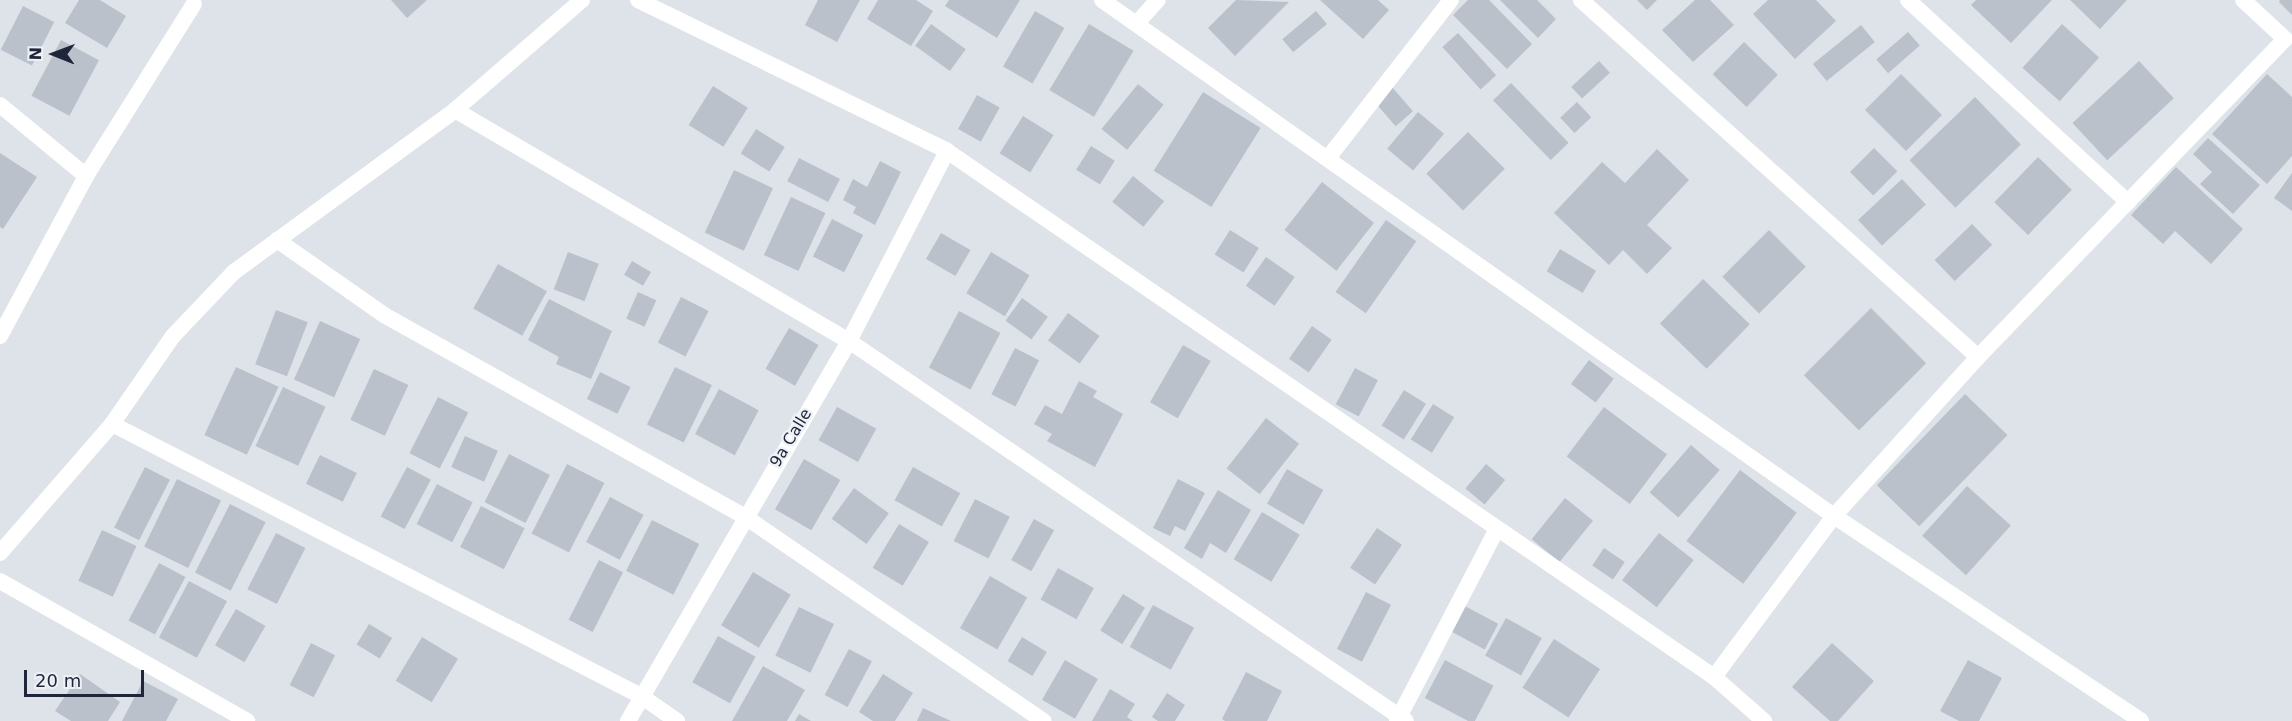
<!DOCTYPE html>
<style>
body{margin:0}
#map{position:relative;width:2292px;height:721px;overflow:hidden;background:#dee3ea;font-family:"DejaVu Sans",sans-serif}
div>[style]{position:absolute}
.building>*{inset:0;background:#bac1cb;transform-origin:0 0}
.minor>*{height:16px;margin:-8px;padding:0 8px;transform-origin:8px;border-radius:8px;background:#fff}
span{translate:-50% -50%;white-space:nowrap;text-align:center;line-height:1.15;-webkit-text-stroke:4.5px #eef2f7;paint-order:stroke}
.street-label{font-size:16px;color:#1f263a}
.north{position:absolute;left:24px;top:24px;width:60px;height:60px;-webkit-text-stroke:4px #eef2f7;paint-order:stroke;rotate:271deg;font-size:16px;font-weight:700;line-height:24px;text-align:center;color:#1f263a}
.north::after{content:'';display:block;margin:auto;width:21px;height:27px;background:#1f263a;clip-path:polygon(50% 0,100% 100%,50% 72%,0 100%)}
.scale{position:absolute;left:24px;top:670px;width:120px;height:27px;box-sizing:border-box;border:3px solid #1f263a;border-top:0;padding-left:8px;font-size:18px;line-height:21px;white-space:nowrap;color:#1f263a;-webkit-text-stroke:4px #eef2f7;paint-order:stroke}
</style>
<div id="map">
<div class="building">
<i style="clip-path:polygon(79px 0,100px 0,126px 16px,107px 48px,65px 23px)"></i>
<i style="clip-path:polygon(391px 0,427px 0,407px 18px)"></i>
<i style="clip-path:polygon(818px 0,860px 0,837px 42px,805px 25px)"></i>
<i style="clip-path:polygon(878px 0,916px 0,933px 11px,911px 46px,867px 19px)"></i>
<i style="clip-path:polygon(949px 0,1020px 0,997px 38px,945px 6px)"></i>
<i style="clip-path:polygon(1236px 0,1289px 2px,1235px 56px,1208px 28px)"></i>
<i style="clip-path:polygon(1320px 0,1378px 0,1389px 10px,1363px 39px)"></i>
<i style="clip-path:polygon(1468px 0,1489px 0,1532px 44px,1507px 69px,1453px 15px)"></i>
<i style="clip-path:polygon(1500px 0,1537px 0,1556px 19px,1538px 38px)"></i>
<i style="clip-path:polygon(1637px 0,1657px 0,1647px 10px)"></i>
<i style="clip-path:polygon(1695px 0,1710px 0,1734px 25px,1693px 62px,1662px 30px)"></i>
<i style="clip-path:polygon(1768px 0,1816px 0,1836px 21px,1795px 59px,1753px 14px)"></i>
<i style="clip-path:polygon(1976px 0,2052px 0,2011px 43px,1971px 5px)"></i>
<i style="clip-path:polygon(2070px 0,2127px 0,2100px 29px)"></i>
<i style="clip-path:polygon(2280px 0,2292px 0,2292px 15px,2279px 2px)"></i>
<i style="left:23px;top:6px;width:35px;height:49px;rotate:27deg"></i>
<i style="left:1035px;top:11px;width:34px;height:64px;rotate:30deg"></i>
<i style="left:1316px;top:11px;width:17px;height:44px;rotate:50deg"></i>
<i style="left:931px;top:24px;width:43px;height:27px;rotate:36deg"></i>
<i style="left:1089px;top:24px;width:52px;height:77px;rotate:31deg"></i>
<i style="left:2062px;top:24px;width:50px;height:59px;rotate:42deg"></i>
<i style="left:1861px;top:25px;width:22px;height:62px;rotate:51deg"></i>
<i style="left:1908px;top:32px;width:18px;height:42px;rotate:49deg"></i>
<i style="left:1458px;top:33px;width:57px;height:21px;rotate:48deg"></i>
<i style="left:61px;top:40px;width:43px;height:63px;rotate:28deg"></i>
<i style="left:1744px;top:42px;width:47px;height:45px;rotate:44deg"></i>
<i style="left:1599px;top:61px;width:16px;height:38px;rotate:47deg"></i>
<i style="left:2139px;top:61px;width:51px;height:91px;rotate:47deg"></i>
<i style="left:1901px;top:74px;width:58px;height:51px;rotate:45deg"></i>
<i style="clip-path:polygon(2267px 74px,2292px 97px,2292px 156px,2267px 184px,2212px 134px)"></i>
<i style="left:1511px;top:83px;width:83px;height:25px;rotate:46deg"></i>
<i style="left:1138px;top:84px;width:33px;height:58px;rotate:39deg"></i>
<i style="left:713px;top:86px;width:41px;height:46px;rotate:32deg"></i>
<i style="left:1392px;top:87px;width:32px;height:23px;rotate:49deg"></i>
<i style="left:1203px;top:92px;width:68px;height:93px;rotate:32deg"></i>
<i style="left:977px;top:95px;width:26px;height:39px;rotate:29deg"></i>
<i style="left:1975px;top:97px;width:66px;height:91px;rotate:46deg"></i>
<i style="left:1577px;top:102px;width:21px;height:23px;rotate:47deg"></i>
<i style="left:1418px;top:112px;width:34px;height:48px;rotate:40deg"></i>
<i style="left:1023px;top:116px;width:36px;height:44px;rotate:32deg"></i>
<i style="left:756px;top:129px;width:34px;height:29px;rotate:32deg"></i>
<i style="left:1468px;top:132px;width:52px;height:59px;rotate:45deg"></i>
<i style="clip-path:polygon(2208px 138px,2260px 185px,2233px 214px,2200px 184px,2212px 172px,2193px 154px)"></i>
<i style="left:1091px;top:146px;width:28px;height:28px;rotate:32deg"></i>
<i style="left:1874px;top:148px;width:33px;height:34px;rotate:45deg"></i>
<i style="clip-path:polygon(1657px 149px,1689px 180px,1647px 225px,1672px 248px,1647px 274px,1623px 250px,1609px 265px,1554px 213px,1602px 162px,1625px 183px)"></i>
<i style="clip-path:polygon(0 153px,37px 177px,3px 229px,0 227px)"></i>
<i style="left:2038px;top:157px;width:47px;height:63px;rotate:44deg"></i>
<i style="left:799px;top:158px;width:46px;height:26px;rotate:27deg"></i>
<i style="clip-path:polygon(880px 161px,901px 172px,875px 225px,853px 213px,856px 207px,843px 200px,853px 179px,867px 187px)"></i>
<i style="clip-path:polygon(2176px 167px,2243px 229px,2211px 264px,2175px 231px,2163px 244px,2131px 215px)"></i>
<i style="left:734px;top:170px;width:43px;height:69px;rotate:25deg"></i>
<i style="clip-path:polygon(2292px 173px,2292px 211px,2274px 198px)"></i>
<i style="left:1133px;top:176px;width:40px;height:33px;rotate:39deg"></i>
<i style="left:1902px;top:179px;width:35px;height:60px;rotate:47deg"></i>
<i style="left:1322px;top:182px;width:66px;height:61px;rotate:38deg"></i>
<i style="left:791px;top:197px;width:38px;height:64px;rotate:25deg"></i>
<i style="left:832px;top:219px;width:35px;height:42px;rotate:27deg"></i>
<i style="left:1386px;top:220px;width:37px;height:88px;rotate:35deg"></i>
<i style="left:1972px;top:224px;width:29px;height:52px;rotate:46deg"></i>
<i style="left:1230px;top:230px;width:34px;height:29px;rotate:32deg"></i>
<i style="left:1769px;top:230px;width:52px;height:66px;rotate:45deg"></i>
<i style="left:941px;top:233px;width:34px;height:30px;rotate:30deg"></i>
<i style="left:1560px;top:249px;width:42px;height:26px;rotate:31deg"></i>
<i style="left:568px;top:252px;width:33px;height:40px;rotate:21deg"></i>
<i style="left:991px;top:252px;width:45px;height:48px;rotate:31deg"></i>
<i style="left:1266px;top:257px;width:35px;height:35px;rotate:35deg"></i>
<i style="left:632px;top:261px;width:22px;height:16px;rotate:30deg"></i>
<i style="left:498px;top:264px;width:56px;height:51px;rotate:29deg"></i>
<i style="left:1703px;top:279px;width:65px;height:62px;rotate:44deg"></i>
<i style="left:638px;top:292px;width:20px;height:29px;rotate:24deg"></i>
<i style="left:681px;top:297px;width:31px;height:51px;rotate:27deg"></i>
<i style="left:1022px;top:298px;width:32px;height:28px;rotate:36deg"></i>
<i style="clip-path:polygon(549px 299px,612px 331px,591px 379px,556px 364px,559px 357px,528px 340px)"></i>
<i style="left:1871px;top:308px;width:78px;height:95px;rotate:45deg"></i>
<i style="left:276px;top:310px;width:34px;height:58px;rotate:21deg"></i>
<i style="left:959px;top:311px;width:47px;height:64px;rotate:28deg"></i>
<i style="left:1068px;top:313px;width:39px;height:34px;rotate:36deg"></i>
<i style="left:320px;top:321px;width:44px;height:64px;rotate:24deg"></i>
<i style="left:1312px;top:326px;width:24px;height:40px;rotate:35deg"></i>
<i style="left:789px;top:328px;width:34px;height:47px;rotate:30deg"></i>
<i style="left:1183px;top:345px;width:32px;height:66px;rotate:30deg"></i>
<i style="left:1015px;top:348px;width:27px;height:52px;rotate:27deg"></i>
<i style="left:1589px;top:360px;width:31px;height:30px;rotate:37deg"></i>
<i style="left:236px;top:367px;width:47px;height:75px;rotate:25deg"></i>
<i style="left:675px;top:367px;width:41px;height:64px;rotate:26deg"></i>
<i style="left:1355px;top:368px;width:26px;height:41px;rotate:28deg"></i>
<i style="left:374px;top:369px;width:38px;height:56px;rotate:25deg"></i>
<i style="left:600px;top:372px;width:34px;height:30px;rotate:26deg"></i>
<i style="clip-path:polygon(1079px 381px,1097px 391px,1093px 397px,1123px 414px,1095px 467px,1047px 441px,1052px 434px,1034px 424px,1045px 405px,1062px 414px)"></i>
<i style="left:283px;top:387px;width:47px;height:65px;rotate:25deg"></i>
<i style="left:719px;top:389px;width:45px;height:51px;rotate:28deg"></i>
<i style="left:1404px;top:390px;width:26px;height:42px;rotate:32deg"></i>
<i style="left:1965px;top:394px;width:59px;height:127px;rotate:44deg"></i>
<i style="left:438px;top:397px;width:34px;height:63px;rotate:27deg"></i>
<i style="left:1433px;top:404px;width:25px;height:42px;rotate:32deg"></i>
<i style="left:837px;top:407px;width:45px;height:38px;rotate:29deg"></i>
<i style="left:1604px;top:407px;width:79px;height:62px;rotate:37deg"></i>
<i style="left:1266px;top:418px;width:42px;height:64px;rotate:38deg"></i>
<i style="left:465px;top:436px;width:36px;height:34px;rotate:24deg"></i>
<i style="left:1691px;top:445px;width:38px;height:63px;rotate:41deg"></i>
<i style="left:509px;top:454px;width:46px;height:54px;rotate:27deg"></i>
<i style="left:320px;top:455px;width:41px;height:32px;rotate:26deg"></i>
<i style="left:804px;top:459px;width:42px;height:58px;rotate:30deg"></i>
<i style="left:567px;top:464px;width:42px;height:78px;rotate:27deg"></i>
<i style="left:1486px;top:464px;width:25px;height:32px;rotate:40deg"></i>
<i style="left:145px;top:467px;width:28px;height:68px;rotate:27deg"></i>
<i style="left:407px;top:467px;width:27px;height:56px;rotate:28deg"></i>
<i style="left:913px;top:467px;width:54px;height:38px;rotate:29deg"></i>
<i style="left:1287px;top:469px;width:42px;height:40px;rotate:30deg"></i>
<i style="left:1740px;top:470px;width:71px;height:89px;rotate:37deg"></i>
<i style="left:177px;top:479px;width:49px;height:75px;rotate:26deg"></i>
<i style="clip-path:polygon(1178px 479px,1205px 493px,1185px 531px,1175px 526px,1170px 536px,1153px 528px)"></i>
<i style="left:437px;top:484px;width:40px;height:45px;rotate:27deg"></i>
<i style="left:1967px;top:486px;width:59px;height:67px;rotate:42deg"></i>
<i style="left:854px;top:488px;width:43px;height:38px;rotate:36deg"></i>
<i style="clip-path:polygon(1218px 490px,1251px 510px,1226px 553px,1210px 543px,1202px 559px,1184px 548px)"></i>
<i style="left:610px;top:497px;width:38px;height:51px;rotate:28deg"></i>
<i style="left:1565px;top:498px;width:36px;height:53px;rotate:39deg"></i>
<i style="left:975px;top:499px;width:39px;height:47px;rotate:27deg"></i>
<i style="left:230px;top:504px;width:40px;height:77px;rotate:27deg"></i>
<i style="left:481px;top:506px;width:49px;height:46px;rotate:27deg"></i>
<i style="left:1262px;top:512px;width:44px;height:55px;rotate:31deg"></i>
<i style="left:1034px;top:519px;width:23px;height:47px;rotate:29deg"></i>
<i style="left:652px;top:520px;width:53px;height:57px;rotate:27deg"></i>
<i style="left:899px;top:524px;width:35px;height:51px;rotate:31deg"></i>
<i style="left:1377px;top:528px;width:30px;height:48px;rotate:34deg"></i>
<i style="left:102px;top:530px;width:38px;height:56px;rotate:25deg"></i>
<i style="left:276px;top:533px;width:33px;height:63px;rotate:27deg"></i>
<i style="left:1659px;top:533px;width:44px;height:60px;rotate:38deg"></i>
<i style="left:1604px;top:548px;width:25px;height:21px;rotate:34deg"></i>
<i style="left:599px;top:560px;width:27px;height:67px;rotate:27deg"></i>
<i style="left:159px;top:563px;width:30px;height:65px;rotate:28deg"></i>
<i style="left:1058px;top:568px;width:41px;height:36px;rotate:29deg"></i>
<i style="left:753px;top:572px;width:44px;height:62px;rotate:31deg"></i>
<i style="left:990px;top:576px;width:43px;height:60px;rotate:30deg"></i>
<i style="left:189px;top:581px;width:43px;height:64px;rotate:28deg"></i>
<i style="left:1366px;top:592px;width:28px;height:64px;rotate:27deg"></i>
<i style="left:1123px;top:594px;width:26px;height:43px;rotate:32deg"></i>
<i style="left:1153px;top:605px;width:47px;height:48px;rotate:29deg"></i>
<i style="left:1463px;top:605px;width:40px;height:29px;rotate:28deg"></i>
<i style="left:799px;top:607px;width:39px;height:54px;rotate:26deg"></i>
<i style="left:236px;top:609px;width:34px;height:42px;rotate:30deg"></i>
<i style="left:1506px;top:618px;width:41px;height:43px;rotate:29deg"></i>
<i style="left:369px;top:624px;width:27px;height:24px;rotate:31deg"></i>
<i style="left:718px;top:636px;width:43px;height:53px;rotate:29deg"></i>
<i style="left:422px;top:637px;width:42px;height:51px;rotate:31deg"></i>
<i style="left:1022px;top:637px;width:29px;height:28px;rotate:31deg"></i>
<i style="left:1554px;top:639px;width:55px;height:58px;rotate:33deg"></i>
<i style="left:311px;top:643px;width:27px;height:47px;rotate:27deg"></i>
<i style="clip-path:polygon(1832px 643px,1874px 681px,1838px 721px,1830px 721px,1792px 687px)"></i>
<i style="left:849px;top:649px;width:26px;height:52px;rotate:28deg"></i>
<i style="left:1065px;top:660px;width:38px;height:46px;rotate:30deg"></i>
<i style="left:1445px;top:660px;width:55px;height:43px;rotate:28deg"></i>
<i style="clip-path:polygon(1968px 660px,2002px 678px,1979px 721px,1959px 721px,1940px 711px)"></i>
<i style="clip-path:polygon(763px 666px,805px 690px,787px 721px,732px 721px)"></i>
<i style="clip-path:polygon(1246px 672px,1282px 691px,1267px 721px,1225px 721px,1222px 719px)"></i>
<i style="clip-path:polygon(80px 674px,120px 702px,108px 721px,71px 721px,55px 711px)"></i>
<i style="clip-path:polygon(883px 674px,913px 693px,895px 721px,873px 721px,859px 712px)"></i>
<i style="clip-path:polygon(143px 681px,178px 699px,166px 721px,122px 721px)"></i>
<i style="clip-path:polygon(1110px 689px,1135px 704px,1127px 717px,1133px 721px,1092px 721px)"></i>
<i style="clip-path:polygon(1167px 693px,1185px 705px,1175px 721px,1158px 721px,1152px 717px)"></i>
<i style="clip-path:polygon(923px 708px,951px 721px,917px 721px)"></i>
<i style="clip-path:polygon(799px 714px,811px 721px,795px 721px)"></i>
</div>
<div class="minor">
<i style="left:638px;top:0;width:344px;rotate:26deg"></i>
<i style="left:947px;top:151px;width:930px;rotate:34.44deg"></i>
<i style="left:1714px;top:677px;width:67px;rotate:41.3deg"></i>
<i style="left:1102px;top:0;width:896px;rotate:35.18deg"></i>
<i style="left:1834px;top:516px;width:369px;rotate:33.7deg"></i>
<i style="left:1581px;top:0;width:534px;rotate:41.96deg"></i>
<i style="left:1908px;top:0;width:299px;rotate:42.6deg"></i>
<i style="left:1137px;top:23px;width:31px;rotate:-48deg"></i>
<i style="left:0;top:105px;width:112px;rotate:39.5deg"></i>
<i style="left:455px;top:110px;width:457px;rotate:30.4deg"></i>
<i style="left:849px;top:341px;width:674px;rotate:34.3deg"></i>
<i style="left:1328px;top:158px;width:200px;rotate:-52.1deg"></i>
<i style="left:277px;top:240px;width:131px;rotate:35deg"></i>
<i style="left:384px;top:315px;width:412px;rotate:29.2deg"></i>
<i style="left:744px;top:516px;width:363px;rotate:34.4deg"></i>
<i style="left:0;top:336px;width:182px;rotate:-61.7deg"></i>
<i style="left:86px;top:176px;width:203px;rotate:-57.9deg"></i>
<i style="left:112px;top:424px;width:595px;rotate:27.21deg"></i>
<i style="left:641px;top:696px;width:44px;rotate:34.8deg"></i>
<i style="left:0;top:553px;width:171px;rotate:-49deg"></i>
<i style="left:112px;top:424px;width:107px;rotate:-55.3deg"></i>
<i style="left:173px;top:336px;width:88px;rotate:-46.4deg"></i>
<i style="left:234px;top:272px;width:274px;rotate:-36.2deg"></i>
<i style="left:455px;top:110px;width:168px;rotate:-40.9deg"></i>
<i style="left:0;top:581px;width:284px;rotate:29.5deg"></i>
<i style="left:1714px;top:677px;width:201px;rotate:-53.3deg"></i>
<i style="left:1834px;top:516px;width:215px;rotate:-47.8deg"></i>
<i style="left:1978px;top:357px;width:442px;rotate:-46deg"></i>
<i style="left:2285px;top:39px;width:57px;rotate:-137.1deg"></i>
<i style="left:628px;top:721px;width:440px;rotate:-59.8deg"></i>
<i style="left:849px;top:341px;width:214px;rotate:-62.7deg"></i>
<i style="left:1397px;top:721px;width:216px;rotate:-62.5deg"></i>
</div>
<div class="street-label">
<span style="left:791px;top:438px;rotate:-59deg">9a Calle</span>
</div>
<div class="north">N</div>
<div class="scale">20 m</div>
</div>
